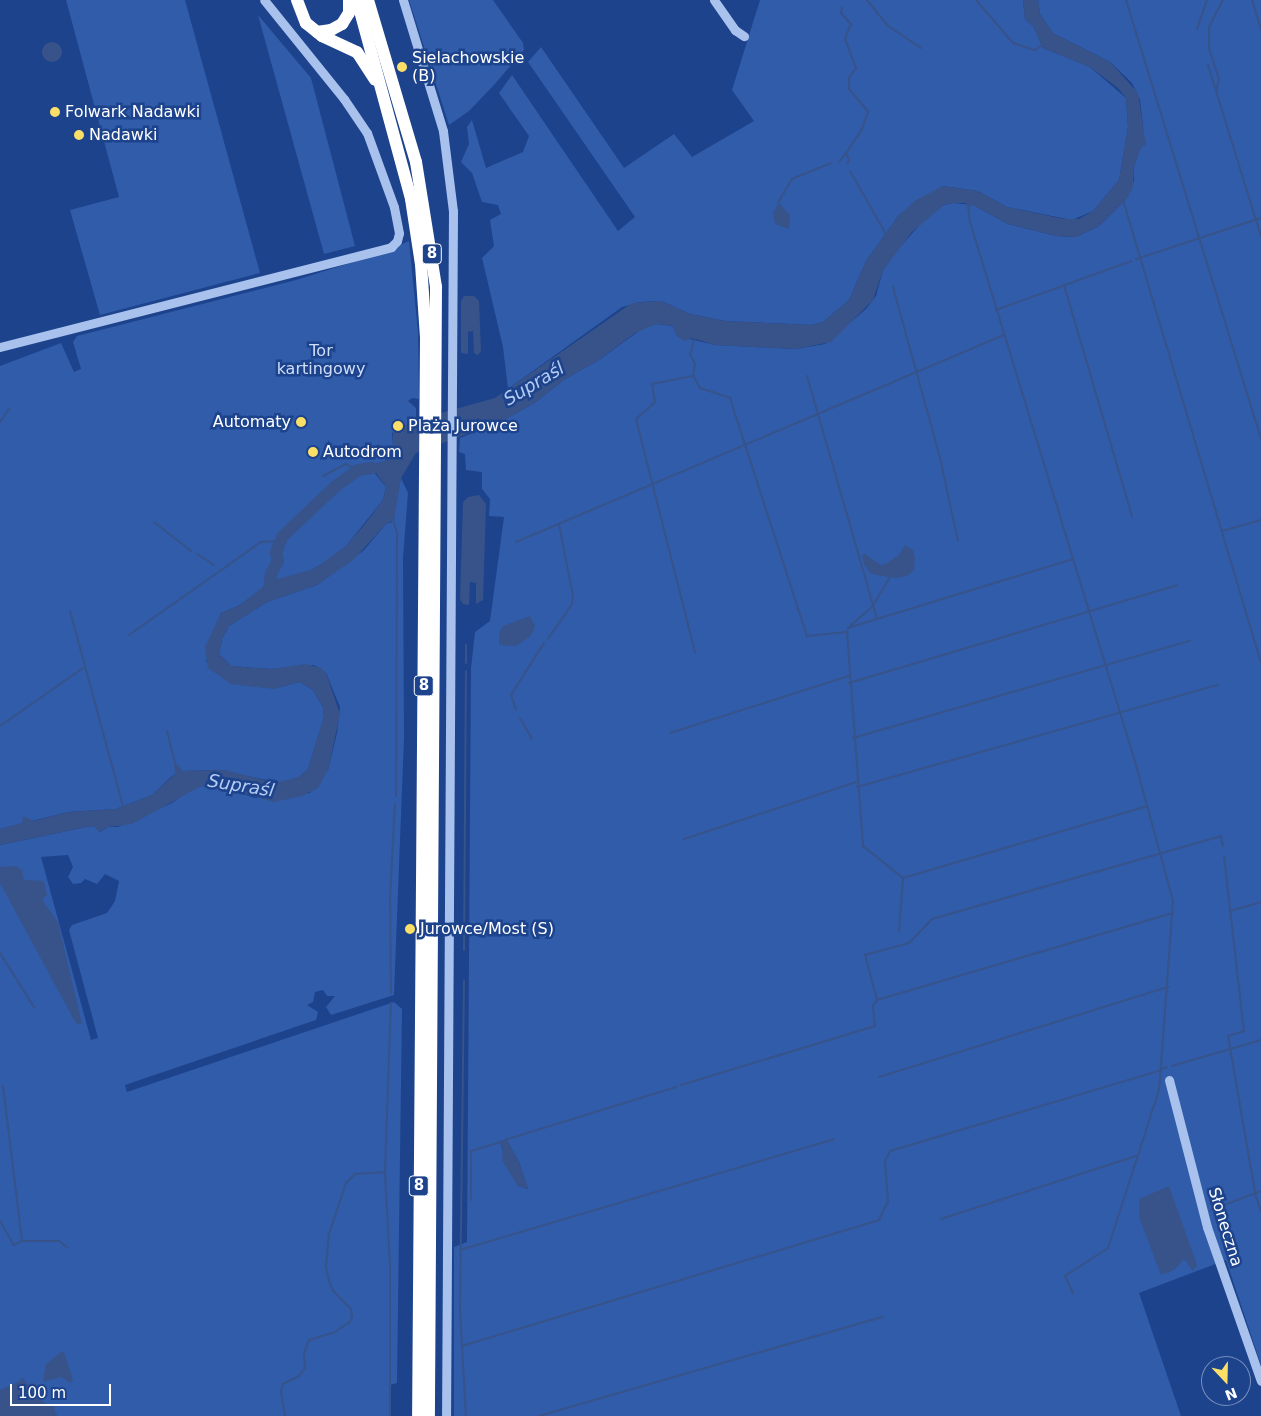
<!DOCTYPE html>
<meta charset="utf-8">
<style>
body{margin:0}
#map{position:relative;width:1261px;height:1416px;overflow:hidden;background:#1d438c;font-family:"DejaVu Sans",sans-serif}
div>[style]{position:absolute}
.green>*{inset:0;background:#305caa}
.water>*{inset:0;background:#375389}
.round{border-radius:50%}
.stream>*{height:2px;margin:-1px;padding:0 1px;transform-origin:1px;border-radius:1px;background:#375389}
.river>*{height:12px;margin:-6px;padding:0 6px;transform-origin:6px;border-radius:6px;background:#375389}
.minor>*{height:9px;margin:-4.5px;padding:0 4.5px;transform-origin:4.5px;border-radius:4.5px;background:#a9c2ed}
.highway>*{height:12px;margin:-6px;padding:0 6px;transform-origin:6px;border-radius:6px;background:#fff}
.dots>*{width:14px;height:14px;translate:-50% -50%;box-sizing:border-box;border:2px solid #1d438c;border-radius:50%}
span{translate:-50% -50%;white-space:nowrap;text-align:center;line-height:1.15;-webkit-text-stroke:5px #1d438c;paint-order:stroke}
.shield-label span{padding:1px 4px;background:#1d438c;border:1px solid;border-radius:4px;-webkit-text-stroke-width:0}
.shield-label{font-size:15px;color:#fff;font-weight:700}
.poi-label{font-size:16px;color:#fff}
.left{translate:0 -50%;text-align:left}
.right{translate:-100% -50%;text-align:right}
.park-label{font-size:16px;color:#cfdef9}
.street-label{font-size:16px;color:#fff}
.water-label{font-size:18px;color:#b5ccf4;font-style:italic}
.north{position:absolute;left:1201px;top:1356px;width:50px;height:50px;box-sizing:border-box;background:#1d438c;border:1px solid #778eba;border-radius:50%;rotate:159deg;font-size:14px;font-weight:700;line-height:20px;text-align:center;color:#fff}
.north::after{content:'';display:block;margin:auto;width:18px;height:22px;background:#fcdf67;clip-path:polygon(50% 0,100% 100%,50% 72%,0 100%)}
.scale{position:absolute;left:10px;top:1384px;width:101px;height:22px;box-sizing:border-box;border:2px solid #fff;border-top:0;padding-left:6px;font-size:15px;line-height:18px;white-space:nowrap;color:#fff;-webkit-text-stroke:4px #1d438c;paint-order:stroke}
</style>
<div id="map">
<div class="green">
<i style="clip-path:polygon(66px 0,185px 0,260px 273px,100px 315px,70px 210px,119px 197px)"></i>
<i style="clip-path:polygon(409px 0,493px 0,523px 43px,524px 50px,494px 85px,469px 111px,449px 125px)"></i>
<i style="clip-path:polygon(760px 0,1023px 0,1025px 19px,1033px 26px,1043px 48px,1090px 67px,1126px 98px,1128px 127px,1119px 180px,1093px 211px,1072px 220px,1007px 207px,978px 191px,943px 186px,899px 215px,866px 261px,849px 300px,823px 322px,812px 325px,725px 321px,690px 314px,661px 301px,640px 302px,622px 307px,508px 389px,503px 347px,482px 258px,494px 246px,490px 220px,501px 214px,498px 205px,482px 202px,472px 173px,461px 162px,469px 144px,467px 127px,472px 120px,486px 168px,523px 152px,529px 136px,499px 93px,512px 75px,618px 231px,635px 217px,528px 62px,541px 47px,624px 168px,674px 134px,692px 157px,754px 121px,732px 90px)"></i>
<i style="clip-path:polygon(evenodd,1038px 0,1261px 0,1261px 1365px,1226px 1260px,1139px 1293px,1181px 1416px,454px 1416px,454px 1247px,467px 1242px,471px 668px,475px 632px,490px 621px,504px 517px,489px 516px,490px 499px,482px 489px,482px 472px,466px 470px,465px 454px,459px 452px,460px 438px,502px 421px,536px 402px,565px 379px,599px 360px,643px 328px,656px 324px,673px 326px,677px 336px,715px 345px,795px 349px,825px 344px,866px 309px,876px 296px,883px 270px,900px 247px,926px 218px,944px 205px,953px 203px,973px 205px,1008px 224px,1056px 236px,1076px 237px,1099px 226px,1126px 199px,1134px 181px,1134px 167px,1144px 134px,1140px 100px,1132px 83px,1110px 62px,1053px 33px,1040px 14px,1038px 0,506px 1139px,519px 1162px,528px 1189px,518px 1186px,509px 1169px,500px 1142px,506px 1139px)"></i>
<i style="clip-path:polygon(258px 15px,311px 78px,355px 246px,324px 254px)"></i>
<i style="clip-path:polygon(409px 241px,418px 332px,419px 399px,412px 398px,408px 401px,416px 408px,416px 420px,392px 433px,393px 446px,385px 461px,373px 471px,386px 487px,383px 500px,346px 546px,328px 560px,305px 574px,267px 585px,240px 605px,221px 613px,206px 662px,277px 688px,299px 682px,312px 689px,323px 707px,324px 717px,308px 769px,299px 777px,282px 783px,217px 770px,184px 771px,172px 776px,152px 795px,116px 809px,68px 812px,0 829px,0 366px,61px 343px,74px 372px,81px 369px,73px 342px,77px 336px,296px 280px,379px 254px)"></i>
<i style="clip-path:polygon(evenodd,401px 478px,408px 493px,403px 558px,404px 738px,394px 995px,331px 1015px,326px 1007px,335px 996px,327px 996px,323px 990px,315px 992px,313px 1002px,307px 1005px,318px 1012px,316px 1020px,125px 1085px,127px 1092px,394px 1002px,402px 1009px,397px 1383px,390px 1385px,390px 1416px,0 1416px,0 845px,86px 827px,94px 826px,100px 832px,108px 827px,118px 827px,172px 803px,188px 791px,201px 786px,227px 789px,255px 798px,310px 793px,328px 770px,337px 733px,340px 707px,326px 673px,314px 665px,271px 669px,231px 666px,219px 654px,222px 639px,229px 626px,267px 602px,317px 585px,364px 550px,386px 524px,392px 522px,401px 478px,68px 855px,73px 867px,68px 877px,73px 884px,81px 883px,85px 879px,97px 884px,105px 874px,119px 881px,115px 901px,107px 913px,72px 925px,69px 930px,98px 1038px,91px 1040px,41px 857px,68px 855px)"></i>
</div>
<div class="water">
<i style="clip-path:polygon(1023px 0,1038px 0,1040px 14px,1053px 33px,1110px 62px,1138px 93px,1146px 145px,1142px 146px,1134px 166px,1133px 187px,1128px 197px,1099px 226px,1076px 237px,1056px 236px,1008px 224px,973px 205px,969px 207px,965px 203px,953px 203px,944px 205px,912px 232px,883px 270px,873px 300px,831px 342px,795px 349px,715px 345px,692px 338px,685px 341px,677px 336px,673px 326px,656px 324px,635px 333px,599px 360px,565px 379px,536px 402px,502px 421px,416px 453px,401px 478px,394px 520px,386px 524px,353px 560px,317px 585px,267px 602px,229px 626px,222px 639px,219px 654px,231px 666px,271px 669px,306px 664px,321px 668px,326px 673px,340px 714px,328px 770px,318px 788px,302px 796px,274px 802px,227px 789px,201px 786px,132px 824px,108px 827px,99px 832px,94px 826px,86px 827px,0 845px,0 829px,22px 823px,23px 816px,34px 821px,68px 812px,116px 809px,152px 795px,175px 774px,174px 761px,183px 771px,225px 770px,275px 783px,299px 777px,308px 769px,324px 717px,323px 707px,312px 689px,299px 682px,274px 689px,231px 684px,208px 668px,205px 647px,221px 613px,240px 605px,270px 581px,314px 569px,346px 546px,365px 524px,383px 500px,386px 487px,376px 473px,357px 472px,355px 468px,385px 461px,393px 446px,393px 432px,416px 420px,495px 398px,632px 303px,661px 301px,690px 314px,725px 321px,812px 325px,823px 322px,849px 300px,866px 261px,899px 215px,916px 200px,943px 186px,978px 191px,1007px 207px,1064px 219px,1079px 219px,1093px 211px,1119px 180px,1128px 127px,1126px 98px,1118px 88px,1090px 67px,1043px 48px,1033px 26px,1025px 19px)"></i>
<i class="round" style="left:42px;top:42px;width:20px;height:20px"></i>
<i style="clip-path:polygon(779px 203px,790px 215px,789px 229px,775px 224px,773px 213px)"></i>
<i style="clip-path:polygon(464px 296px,474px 296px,479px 301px,481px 351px,478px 355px,474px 353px,473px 331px,468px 332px,468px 354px,461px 353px,461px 301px)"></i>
<i style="clip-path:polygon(479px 495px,486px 504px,483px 600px,476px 604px,476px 583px,470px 582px,469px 605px,463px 604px,460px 599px,463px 502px,468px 497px)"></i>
<i style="clip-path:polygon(905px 545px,913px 550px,915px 557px,914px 570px,907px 576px,896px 578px,871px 574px,864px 564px,862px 555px,865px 554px,881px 565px,887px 563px,899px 555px)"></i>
<i style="clip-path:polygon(530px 616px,535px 626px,531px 636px,516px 646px,499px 645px,499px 633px,503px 626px)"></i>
<i style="clip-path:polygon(16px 866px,22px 870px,24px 880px,44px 881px,47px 895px,42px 900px,58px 922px,82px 1024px,77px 1024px,73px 1018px,0 883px,0 867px)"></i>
<i style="clip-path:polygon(506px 1139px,519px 1162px,528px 1189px,518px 1186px,502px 1160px,503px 1150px,500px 1142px)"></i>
<i style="clip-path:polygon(1169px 1186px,1197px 1265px,1193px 1271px,1184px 1259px,1174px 1270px,1161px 1275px,1139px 1217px,1139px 1199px)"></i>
<i style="clip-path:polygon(61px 1352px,64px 1352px,73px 1380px,70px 1383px,61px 1377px,43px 1382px,46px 1364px)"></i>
<i style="clip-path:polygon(22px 1377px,28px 1385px,32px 1383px,38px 1385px,33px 1398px,38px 1398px,48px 1405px,59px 1404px,54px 1407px,57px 1416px,0 1416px,0 1390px,20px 1381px)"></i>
</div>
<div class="stream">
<i style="left:867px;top:0;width:32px;rotate:51deg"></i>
<i style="left:887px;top:25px;width:41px;rotate:34.1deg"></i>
<i style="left:976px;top:0;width:57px;rotate:49.3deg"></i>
<i style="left:1013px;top:43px;width:23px;rotate:18deg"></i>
<i style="left:1035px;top:50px;width:9px;rotate:-36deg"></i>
<i style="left:1126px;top:0;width:459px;rotate:72.9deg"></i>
<i style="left:1252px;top:0;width:30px;rotate:73deg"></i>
<i style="left:842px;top:7px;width:6px;rotate:99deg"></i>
<i style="left:841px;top:13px;width:15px;rotate:48deg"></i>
<i style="left:851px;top:24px;width:16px;rotate:112deg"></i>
<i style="left:845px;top:39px;width:31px;rotate:69deg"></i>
<i style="left:856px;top:68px;width:12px;rotate:125deg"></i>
<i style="left:849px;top:78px;width:11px;rotate:90deg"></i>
<i style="left:849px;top:89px;width:30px;rotate:50deg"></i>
<i style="left:868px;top:112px;width:20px;rotate:110deg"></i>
<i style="left:861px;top:131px;width:27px;rotate:124deg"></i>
<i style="left:846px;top:153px;width:8px;rotate:67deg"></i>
<i style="left:849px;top:160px;width:4px;rotate:117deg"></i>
<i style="left:1197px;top:29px;width:31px;rotate:-71deg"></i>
<i style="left:1208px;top:65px;width:179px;rotate:72.8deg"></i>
<i style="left:1216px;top:91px;width:12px;rotate:-76deg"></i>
<i style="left:1219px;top:79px;width:32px;rotate:-108deg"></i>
<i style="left:1209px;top:49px;width:22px;rotate:-90deg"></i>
<i style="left:1209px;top:27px;width:30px;rotate:-63deg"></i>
<i style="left:839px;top:162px;width:11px;rotate:-52deg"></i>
<i style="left:850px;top:171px;width:73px;rotate:60.3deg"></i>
<i style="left:1123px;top:200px;width:482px;rotate:73.4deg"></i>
<i style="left:778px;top:203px;width:28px;rotate:-60deg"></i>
<i style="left:792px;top:179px;width:42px;rotate:-22.3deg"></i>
<i style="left:968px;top:205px;width:17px;rotate:83deg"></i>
<i style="left:970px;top:222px;width:561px;rotate:72.99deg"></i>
<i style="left:1134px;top:758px;width:148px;rotate:74.7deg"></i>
<i style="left:1173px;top:901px;width:190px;rotate:94.2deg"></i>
<i style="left:1159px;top:1090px;width:166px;rotate:107.9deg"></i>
<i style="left:1108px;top:1248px;width:51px;rotate:146.9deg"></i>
<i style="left:1065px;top:1276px;width:19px;rotate:65deg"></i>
<i style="left:1136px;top:259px;width:132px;rotate:-18.2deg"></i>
<i style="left:1064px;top:285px;width:241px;rotate:73.6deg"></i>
<i style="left:893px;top:287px;width:177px;rotate:74.6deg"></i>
<i style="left:940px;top:458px;width:85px;rotate:77.8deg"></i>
<i style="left:996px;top:310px;width:144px;rotate:-19.9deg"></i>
<i style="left:695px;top:337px;width:18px;rotate:106deg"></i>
<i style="left:690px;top:354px;width:11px;rotate:63deg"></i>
<i style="left:695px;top:364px;width:12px;rotate:99deg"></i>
<i style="left:693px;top:376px;width:42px;rotate:169deg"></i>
<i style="left:652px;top:384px;width:18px;rotate:81deg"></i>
<i style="left:655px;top:402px;width:25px;rotate:138deg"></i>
<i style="left:636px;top:419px;width:241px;rotate:75.8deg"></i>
<i style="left:807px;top:376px;width:253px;rotate:73.9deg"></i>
<i style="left:877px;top:619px;width:30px;rotate:163deg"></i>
<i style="left:848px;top:628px;width:4px;rotate:104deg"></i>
<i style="left:847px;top:632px;width:215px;rotate:85.7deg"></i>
<i style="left:863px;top:846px;width:51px;rotate:38.7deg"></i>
<i style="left:694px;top:377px;width:13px;rotate:61deg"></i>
<i style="left:700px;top:388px;width:32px;rotate:18deg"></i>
<i style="left:730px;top:398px;width:250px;rotate:72.1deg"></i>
<i style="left:807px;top:636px;width:40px;rotate:-5.7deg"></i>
<i style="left:0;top:422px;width:16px;rotate:-55deg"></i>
<i style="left:323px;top:476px;width:26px;rotate:-28deg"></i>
<i style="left:346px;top:464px;width:10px;rotate:24deg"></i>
<i style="left:393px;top:519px;width:15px;rotate:74deg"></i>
<i style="left:397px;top:533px;width:263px;rotate:90.2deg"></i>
<i style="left:154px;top:522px;width:47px;rotate:38.1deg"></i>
<i style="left:1222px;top:531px;width:41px;rotate:-15.8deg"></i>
<i style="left:516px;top:542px;width:530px;rotate:-22.99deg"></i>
<i style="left:197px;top:554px;width:20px;rotate:33deg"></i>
<i style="left:70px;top:611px;width:202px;rotate:74.8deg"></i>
<i style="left:877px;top:619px;width:205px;rotate:-17deg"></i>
<i style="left:850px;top:626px;width:29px;rotate:-41deg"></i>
<i style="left:872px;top:607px;width:35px;rotate:-59deg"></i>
<i style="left:129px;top:635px;width:161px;rotate:-35.2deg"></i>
<i style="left:261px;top:542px;width:19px;rotate:-3deg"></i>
<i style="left:548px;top:639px;width:42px;rotate:-55.6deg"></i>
<i style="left:572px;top:604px;width:8px;rotate:-83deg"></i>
<i style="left:573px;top:596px;width:73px;rotate:-101deg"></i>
<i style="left:466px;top:645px;width:18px;rotate:90deg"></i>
<i style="left:849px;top:683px;width:342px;rotate:-16.6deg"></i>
<i style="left:516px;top:710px;width:16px;rotate:-108deg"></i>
<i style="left:511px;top:695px;width:62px;rotate:-57.6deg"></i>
<i style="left:520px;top:718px;width:24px;rotate:60deg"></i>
<i style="left:0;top:726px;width:101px;rotate:-34.9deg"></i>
<i style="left:167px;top:731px;width:33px;rotate:76deg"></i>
<i style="left:670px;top:733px;width:188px;rotate:-17.7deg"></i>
<i style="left:853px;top:738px;width:351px;rotate:-16.1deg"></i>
<i style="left:857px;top:787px;width:375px;rotate:-15.8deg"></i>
<i style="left:684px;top:839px;width:181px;rotate:-18.3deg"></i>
<i style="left:1224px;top:856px;width:176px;rotate:83.5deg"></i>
<i style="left:1244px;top:1031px;width:17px;rotate:163deg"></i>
<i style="left:1228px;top:1036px;width:159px;rotate:80.2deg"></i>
<i style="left:1255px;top:1193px;width:19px;rotate:72deg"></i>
<i style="left:1230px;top:911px;width:32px;rotate:-16deg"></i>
<i style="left:899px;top:931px;width:53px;rotate:-85.7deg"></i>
<i style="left:903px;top:878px;width:254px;rotate:-16.4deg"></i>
<i style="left:464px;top:950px;width:279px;rotate:-89.6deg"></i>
<i style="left:0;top:953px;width:64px;rotate:57.8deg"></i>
<i style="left:464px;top:981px;width:331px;rotate:90.7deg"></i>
<i style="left:460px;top:1312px;width:104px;rotate:86.7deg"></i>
<i style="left:391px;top:993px;width:95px;rotate:-90.6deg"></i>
<i style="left:390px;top:898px;width:94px;rotate:-87deg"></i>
<i style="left:877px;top:1000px;width:47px;rotate:-104.9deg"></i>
<i style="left:865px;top:955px;width:46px;rotate:-15.3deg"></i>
<i style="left:909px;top:943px;width:33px;rotate:-46deg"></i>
<i style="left:932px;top:919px;width:301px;rotate:-16deg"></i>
<i style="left:1221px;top:836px;width:10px;rotate:79deg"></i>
<i style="left:1172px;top:1066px;width:93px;rotate:-16.3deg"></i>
<i style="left:1162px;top:1069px;width:5px;rotate:-22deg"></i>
<i style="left:879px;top:1077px;width:303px;rotate:-17.3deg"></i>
<i style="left:681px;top:1085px;width:203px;rotate:-16.9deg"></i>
<i style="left:875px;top:1026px;width:20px;rotate:-96deg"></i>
<i style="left:873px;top:1006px;width:7px;rotate:-56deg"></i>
<i style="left:877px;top:1000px;width:309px;rotate:-16.4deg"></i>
<i style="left:3px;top:1086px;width:156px;rotate:83deg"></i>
<i style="left:505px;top:1140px;width:179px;rotate:-17.2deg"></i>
<i style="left:385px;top:1173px;width:91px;rotate:86.9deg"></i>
<i style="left:390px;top:1264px;width:152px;rotate:90deg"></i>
<i style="left:471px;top:1200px;width:49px;rotate:-90deg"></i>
<i style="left:471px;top:1151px;width:31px;rotate:-17deg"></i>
<i style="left:1211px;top:1210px;width:53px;rotate:-20.8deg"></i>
<i style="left:941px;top:1219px;width:205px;rotate:-17.9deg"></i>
<i style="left:0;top:1221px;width:28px;rotate:60deg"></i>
<i style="left:14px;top:1245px;width:9px;rotate:-27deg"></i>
<i style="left:22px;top:1241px;width:37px"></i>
<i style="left:59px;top:1241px;width:11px;rotate:38deg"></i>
<i style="left:460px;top:1250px;width:390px;rotate:-16.5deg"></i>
<i style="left:462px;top:1346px;width:436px;rotate:-16.8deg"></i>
<i style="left:879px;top:1220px;width:21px;rotate:-65deg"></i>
<i style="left:888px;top:1201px;width:40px;rotate:-94.3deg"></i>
<i style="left:885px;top:1161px;width:11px;rotate:-63deg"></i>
<i style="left:890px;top:1151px;width:283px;rotate:-16.6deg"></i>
<i style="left:285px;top:1416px;width:24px;rotate:-99deg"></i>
<i style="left:281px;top:1392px;width:8px;rotate:-76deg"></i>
<i style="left:283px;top:1384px;width:18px;rotate:-27deg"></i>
<i style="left:299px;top:1376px;width:10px;rotate:-53deg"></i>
<i style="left:305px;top:1368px;width:15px;rotate:-94deg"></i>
<i style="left:304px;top:1353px;width:14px;rotate:-69deg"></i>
<i style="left:309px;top:1340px;width:27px;rotate:-17deg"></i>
<i style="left:335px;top:1332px;width:18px;rotate:-34deg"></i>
<i style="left:350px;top:1322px;width:6px;rotate:-72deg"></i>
<i style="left:352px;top:1316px;width:7px;rotate:-98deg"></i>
<i style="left:351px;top:1309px;width:25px;rotate:-135deg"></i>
<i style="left:333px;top:1291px;width:11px;rotate:-112deg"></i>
<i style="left:329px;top:1281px;width:14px;rotate:-102deg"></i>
<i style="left:326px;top:1267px;width:33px;rotate:-85deg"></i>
<i style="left:329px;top:1234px;width:54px;rotate:-71.6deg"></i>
<i style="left:346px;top:1183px;width:13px;rotate:-45deg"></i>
<i style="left:355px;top:1174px;width:30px;rotate:-4deg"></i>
<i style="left:385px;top:1172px;width:169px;rotate:-88deg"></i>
<i style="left:539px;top:1416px;width:358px;rotate:-16.1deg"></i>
</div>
<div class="river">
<i style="left:269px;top:592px;width:18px;rotate:-84deg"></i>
<i style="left:271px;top:574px;width:15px;rotate:-62deg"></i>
<i style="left:278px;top:561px;width:8px;rotate:-104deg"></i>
<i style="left:276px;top:553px;width:17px;rotate:-69deg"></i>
<i style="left:282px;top:537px;width:74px;rotate:-43.4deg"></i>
<i style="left:336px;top:486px;width:27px;rotate:-36deg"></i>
<i style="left:358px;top:470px;width:14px;rotate:-8deg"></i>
</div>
<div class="minor">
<i style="left:403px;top:0;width:137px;rotate:73deg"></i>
<i style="left:443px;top:131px;width:81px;rotate:82.9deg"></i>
<i style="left:453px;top:211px;width:1205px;rotate:90.33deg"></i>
<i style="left:714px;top:0;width:37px;rotate:55deg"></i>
<i style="left:735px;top:30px;width:11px;rotate:34deg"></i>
<i style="left:0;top:347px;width:404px;rotate:-14.3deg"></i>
<i style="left:391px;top:247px;width:8px;rotate:-45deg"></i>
<i style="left:397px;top:241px;width:8px;rotate:-76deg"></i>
<i style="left:399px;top:233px;width:26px;rotate:-101deg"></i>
<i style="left:394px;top:207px;width:79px;rotate:-110deg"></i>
<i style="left:367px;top:133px;width:41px;rotate:-124.1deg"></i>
<i style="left:344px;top:99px;width:127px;rotate:-128.9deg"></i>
<i style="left:1169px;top:1080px;width:152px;rotate:75.5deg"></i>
<i style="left:1207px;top:1227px;width:163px;rotate:70.7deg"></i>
</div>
<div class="highway">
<i style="left:297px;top:0;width:25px;rotate:69deg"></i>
<i style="left:306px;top:23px;width:21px;rotate:39deg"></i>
<i style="left:322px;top:36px;width:38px;rotate:25deg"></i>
<i style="left:357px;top:52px;width:33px;rotate:57deg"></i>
<i style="left:357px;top:0;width:206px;rotate:74.8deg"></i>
<i style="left:411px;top:199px;width:66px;rotate:81.3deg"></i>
<i style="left:421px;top:264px;width:73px;rotate:86.1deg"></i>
<i style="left:426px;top:337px;width:1079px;rotate:90.42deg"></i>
<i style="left:368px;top:0;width:169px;rotate:73.5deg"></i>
<i style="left:416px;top:162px;width:127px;rotate:80.9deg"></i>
<i style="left:436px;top:287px;width:1129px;rotate:90.36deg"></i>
<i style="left:317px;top:32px;width:14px;rotate:-8deg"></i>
<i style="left:331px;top:30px;width:13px;rotate:-29deg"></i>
<i style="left:342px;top:24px;width:13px;rotate:-58deg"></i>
<i style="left:349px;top:13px;width:13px;rotate:-90deg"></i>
</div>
<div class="dots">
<i style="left:402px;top:67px;background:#fcdf67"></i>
<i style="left:55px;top:112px;background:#fcdf67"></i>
<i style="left:79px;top:135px;background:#fcdf67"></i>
<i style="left:301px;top:422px;background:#fcdf67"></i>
<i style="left:398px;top:426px;background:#fcdf67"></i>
<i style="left:313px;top:452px;background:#fcdf67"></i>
<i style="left:410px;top:929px;background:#fcdf67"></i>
</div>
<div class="shield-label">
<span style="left:432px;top:254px">8</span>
<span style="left:424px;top:686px">8</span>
<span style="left:419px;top:1186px">8</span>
</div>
<div class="poi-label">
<span class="left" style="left:412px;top:67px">Sielachowskie<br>(B)</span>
<span class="left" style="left:65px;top:112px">Folwark Nadawki</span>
<span class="left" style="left:89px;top:135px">Nadawki</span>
<span class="right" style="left:291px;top:422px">Automaty</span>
<span class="left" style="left:408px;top:426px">Plaża Jurowce</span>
<span class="left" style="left:323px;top:452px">Autodrom</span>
<span class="left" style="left:420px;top:929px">Jurowce/Most (S)</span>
</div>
<div class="park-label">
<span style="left:321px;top:360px">Tor<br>kartingowy</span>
</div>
<div class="street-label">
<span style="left:1225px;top:1227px;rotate:73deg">Słoneczna</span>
</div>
<div class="water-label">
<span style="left:534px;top:384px;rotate:-31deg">Supraśl</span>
<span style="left:241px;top:786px;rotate:9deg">Supraśl</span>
</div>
<div class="north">N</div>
<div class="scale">100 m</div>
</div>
